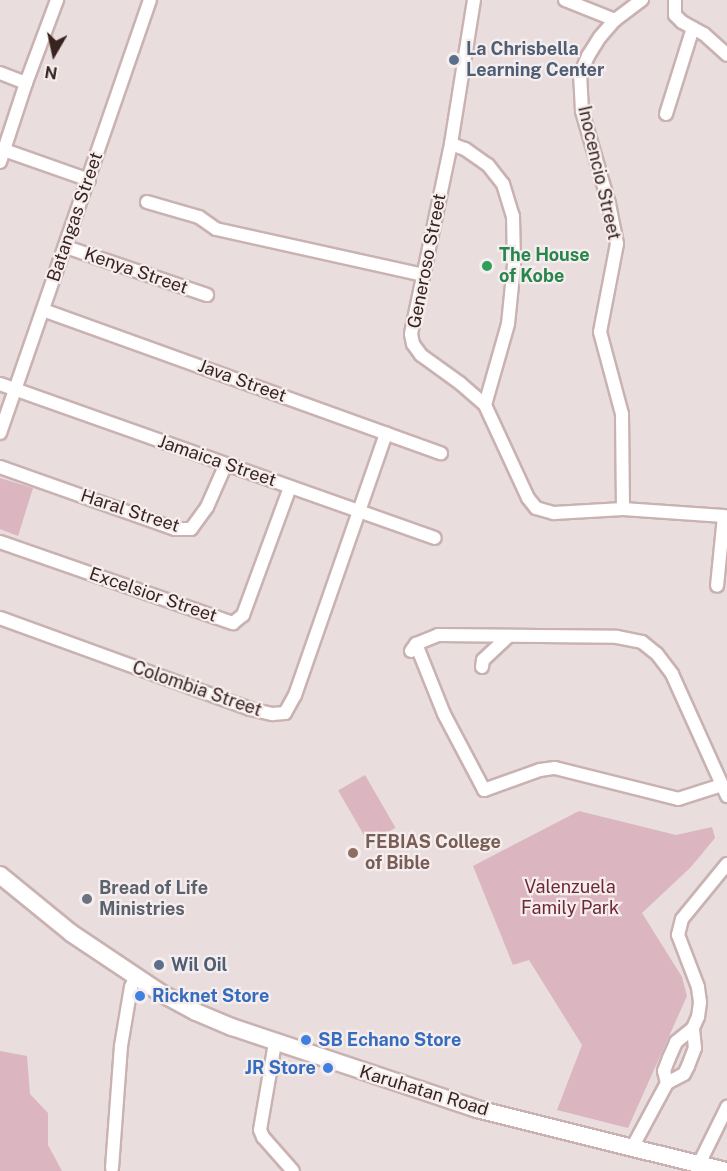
<!DOCTYPE html>
<style>
body{margin:0}
#map{position:relative;width:727px;height:1171px;overflow:hidden;background:#e9ddde;font-family:"Public Sans",sans-serif}
div>[style]{position:absolute}
.green>*{inset:0;background:#dbb6c1;transform-origin:0 0}
.roads{filter:drop-shadow(2px 0 #c9b2b1) drop-shadow(-2px 0 #c9b2b1) drop-shadow(0 2px #c9b2b1) drop-shadow(0 -2px #c9b2b1)}
.minor>*{height:12px;margin:-6px;padding:0 6px;transform-origin:6px;border-radius:6px;background:#fff}
.secondary>*{height:16px;margin:-8px;padding:0 8px;transform-origin:8px;border-radius:8px;background:#fff}
.dots>*{width:16px;height:16px;translate:-50% -50%;box-sizing:border-box;border:3px solid #f6eeee;border-radius:50%}
span{translate:-50% -50%;white-space:nowrap;text-align:center;line-height:1.15;-webkit-text-stroke:4.5px #f6eeee;paint-order:stroke}
.service-label{font-size:18px;color:#4e5e75;font-weight:700}
.left{translate:0 -50%;text-align:left}
.street-label{font-size:18px;color:#39231f}
.leisure-label{font-size:18px;color:#27864d;font-weight:700}
.education-label{font-size:18px;color:#785e54;font-weight:700}
.park-label{font-size:18px;color:#6f2936}
.worship-label{font-size:18px;color:#5b616d;font-weight:700}
.shop-label{font-size:18px;color:#366cbe;font-weight:700}
.right{translate:-100% -50%;text-align:right}
.north{position:absolute;left:24px;top:24px;width:60px;height:60px;-webkit-text-stroke:4px #f6eeee;paint-order:stroke;rotate:189deg;font-size:16px;font-weight:700;line-height:24px;text-align:center;color:#39231f}
.north::after{content:'';display:block;margin:auto;width:21px;height:27px;background:#39231f;clip-path:polygon(50% 0,100% 100%,50% 72%,0 100%)}
</style>
<div id="map">
<div class="green">
<i style="clip-path:polygon(0 478px,33px 488px,18px 536px,0 529px)"></i>
<i style="left:365px;top:775px;width:61px;height:31px;rotate:60deg"></i>
<i style="clip-path:polygon(579px 811px,676px 835px,712px 827px,715px 838px,691px 867px,642px 913px,682px 977px,687px 996px,628px 1128px,557px 1110px,582px 1045px,529px 960px,513px 965px,473px 866px)"></i>
<i style="clip-path:polygon(0 1051px,27px 1056px,30px 1094px,48px 1113px,48px 1145px,62px 1171px,0 1171px)"></i>
</div>
<div class="roads">
<div class="minor">
<i style="left:474px;top:0;width:146px;rotate:99.1deg"></i>
<i style="left:451px;top:144px;width:194px;rotate:101.9deg"></i>
<i style="left:411px;top:334px;width:10px;rotate:79deg"></i>
<i style="left:413px;top:344px;width:14px;rotate:54deg"></i>
<i style="left:421px;top:355px;width:49px;rotate:35.9deg"></i>
<i style="left:461px;top:384px;width:32px;rotate:41deg"></i>
<i style="left:485px;top:405px;width:102px;rotate:65.2deg"></i>
<i style="left:528px;top:498px;width:13px;rotate:51deg"></i>
<i style="left:536px;top:508px;width:19px;rotate:16deg"></i>
<i style="left:554px;top:513px;width:69px;rotate:-3.3deg"></i>
<i style="left:623px;top:509px;width:101px;rotate:4deg"></i>
<i style="left:724px;top:516px;width:70px;rotate:95.7deg"></i>
<i style="left:565px;top:0;width:54px;rotate:21.8deg"></i>
<i style="left:675px;top:0;width:15px;rotate:90deg"></i>
<i style="left:675px;top:15px;width:10px;rotate:45deg"></i>
<i style="left:682px;top:22px;width:25px;rotate:29deg"></i>
<i style="left:704px;top:34px;width:31px;rotate:42deg"></i>
<i style="left:0;top:73px;width:28px;rotate:21deg"></i>
<i style="left:666px;top:114px;width:90px;rotate:-72.6deg"></i>
<i style="left:451px;top:144px;width:15px;rotate:20deg"></i>
<i style="left:465px;top:149px;width:28px;rotate:35deg"></i>
<i style="left:488px;top:165px;width:24px;rotate:52deg"></i>
<i style="left:503px;top:184px;width:34px;rotate:73deg"></i>
<i style="left:513px;top:216px;width:49px;rotate:88.8deg"></i>
<i style="left:514px;top:265px;width:59px;rotate:95.8deg"></i>
<i style="left:508px;top:324px;width:84px;rotate:105.9deg"></i>
<i style="left:4px;top:150px;width:90px;rotate:19.4deg"></i>
<i style="left:0;top:162px;width:83px;rotate:-71.8deg"></i>
<i style="left:26px;top:83px;width:89px;rotate:-69.5deg"></i>
<i style="left:147px;top:202px;width:54px;rotate:16.1deg"></i>
<i style="left:199px;top:217px;width:21px;rotate:35deg"></i>
<i style="left:216px;top:229px;width:212px;rotate:12.5deg"></i>
<i style="left:66px;top:247px;width:149px;rotate:18.8deg"></i>
<i style="left:43px;top:310px;width:423px;rotate:19.8deg"></i>
<i style="left:0;top:384px;width:461px;rotate:19.5deg"></i>
<i style="left:0;top:433px;width:458px;rotate:-70.9deg"></i>
<i style="left:0;top:467px;width:186px;rotate:19.5deg"></i>
<i style="left:175px;top:529px;width:16px"></i>
<i style="left:191px;top:529px;width:27px;rotate:-54deg"></i>
<i style="left:207px;top:507px;width:47px;rotate:-66.2deg"></i>
<i style="left:623px;top:509px;width:95px;rotate:-90.6deg"></i>
<i style="left:622px;top:414px;width:85px;rotate:-105deg"></i>
<i style="left:600px;top:332px;width:90px;rotate:-79.1deg"></i>
<i style="left:617px;top:244px;width:41px;rotate:-101.3deg"></i>
<i style="left:609px;top:204px;width:97px;rotate:-106.2deg"></i>
<i style="left:582px;top:111px;width:36px;rotate:-93deg"></i>
<i style="left:580px;top:75px;width:21px;rotate:-67deg"></i>
<i style="left:588px;top:56px;width:22px;rotate:-58deg"></i>
<i style="left:600px;top:37px;width:23px;rotate:-49deg"></i>
<i style="left:615px;top:20px;width:34px;rotate:-37deg"></i>
<i style="left:0;top:542px;width:247px;rotate:19.2deg"></i>
<i style="left:233px;top:623px;width:13px;rotate:-39deg"></i>
<i style="left:243px;top:615px;width:136px;rotate:-69.8deg"></i>
<i style="left:0;top:618px;width:266px;rotate:20deg"></i>
<i style="left:250px;top:709px;width:23px;rotate:13deg"></i>
<i style="left:272px;top:714px;width:13px;rotate:-4deg"></i>
<i style="left:285px;top:713px;width:21px;rotate:-61deg"></i>
<i style="left:295px;top:695px;width:277px;rotate:-70.8deg"></i>
<i style="left:416px;top:644px;width:75px;rotate:68.2deg"></i>
<i style="left:444px;top:714px;width:86px;rotate:62.2deg"></i>
<i style="left:484px;top:790px;width:59px;rotate:-19.7deg"></i>
<i style="left:540px;top:770px;width:15px;rotate:-8deg"></i>
<i style="left:555px;top:768px;width:127px;rotate:14.1deg"></i>
<i style="left:678px;top:799px;width:46px;rotate:-17.7deg"></i>
<i style="left:411px;top:651px;width:9px;rotate:-54deg"></i>
<i style="left:416px;top:644px;width:24px;rotate:-22deg"></i>
<i style="left:438px;top:635px;width:179px;rotate:0.6deg"></i>
<i style="left:617px;top:637px;width:25px;rotate:11deg"></i>
<i style="left:642px;top:642px;width:19px;rotate:39deg"></i>
<i style="left:657px;top:654px;width:25px;rotate:53deg"></i>
<i style="left:672px;top:674px;width:134px;rotate:65.7deg"></i>
<i style="left:482px;top:667px;width:7px;rotate:-82deg"></i>
<i style="left:483px;top:660px;width:35px;rotate:-43deg"></i>
<i style="left:275px;top:1043px;width:88px;rotate:99.8deg"></i>
<i style="left:260px;top:1130px;width:8px;rotate:67deg"></i>
<i style="left:263px;top:1137px;width:45px;rotate:48.6deg"></i>
<i style="left:667px;top:1083px;width:12px;rotate:-104deg"></i>
<i style="left:664px;top:1071px;width:14px;rotate:-69deg"></i>
<i style="left:669px;top:1058px;width:17px;rotate:-66deg"></i>
<i style="left:676px;top:1042px;width:22px;rotate:-39deg"></i>
<i style="left:693px;top:1028px;width:12px;rotate:-66deg"></i>
<i style="left:698px;top:1017px;width:15px;rotate:-82deg"></i>
<i style="left:700px;top:1002px;width:15px;rotate:-98deg"></i>
<i style="left:698px;top:987px;width:56px;rotate:-111deg"></i>
<i style="left:678px;top:935px;width:16px;rotate:-76deg"></i>
<i style="left:682px;top:919px;width:71px;rotate:-50.7deg"></i>
<i style="left:632px;top:1148px;width:74px;rotate:-61.7deg"></i>
<i style="left:667px;top:1083px;width:19px;rotate:-28deg"></i>
<i style="left:684px;top:1074px;width:9px;rotate:-63deg"></i>
<i style="left:688px;top:1066px;width:19px;rotate:-69deg"></i>
<i style="left:695px;top:1048px;width:20px;rotate:-96deg"></i>
<i style="left:699px;top:1164px;width:64px;rotate:-63.8deg"></i>
<i style="left:112px;top:1168px;width:122px;rotate:-85.8deg"></i>
<i style="left:121px;top:1046px;width:60px;rotate:-80.4deg"></i>
<i style="left:131px;top:987px;width:13px;rotate:-67deg"></i>
</div>
<div class="secondary">
<i style="left:0;top:875px;width:92px;rotate:39.2deg"></i>
<i style="left:71px;top:933px;width:106px;rotate:33.8deg"></i>
<i style="left:159px;top:992px;width:42px;rotate:28.4deg"></i>
<i style="left:196px;top:1012px;width:39px;rotate:23deg"></i>
<i style="left:232px;top:1027px;width:258px;rotate:18.5deg"></i>
<i style="left:477px;top:1109px;width:256px;rotate:14deg"></i>
</div>
</div>
<div class="dots">
<i style="left:454px;top:60px;background:#5c6f8a"></i>
<i style="left:487px;top:266px;background:#2e9e5b"></i>
<i style="left:353px;top:853px;background:#8d6e63"></i>
<i style="left:87px;top:899px;background:#6b7280"></i>
<i style="left:159px;top:965px;background:#5c6f8a"></i>
<i style="left:140px;top:996px;background:#3f7fe0"></i>
<i style="left:306px;top:1040px;background:#3f7fe0"></i>
<i style="left:328px;top:1068px;background:#3f7fe0"></i>
</div>
<div class="service-label">
<span class="left" style="left:466px;top:60px">La Chrisbella<br>Learning Center</span>
<span class="left" style="left:171px;top:965px">Wil Oil</span>
</div>
<div class="street-label">
<span style="left:599px;top:173px;rotate:77deg">Inocencio Street</span>
<span style="left:75px;top:217px;rotate:-71deg">Batangas Street</span>
<span style="left:427px;top:261px;rotate:-79deg">Generoso Street</span>
<span style="left:136px;top:271px;rotate:19deg">Kenya Street</span>
<span style="left:242px;top:381px;rotate:20deg">Java Street</span>
<span style="left:217px;top:461px;rotate:19deg">Jamaica Street</span>
<span style="left:130px;top:511px;rotate:18deg">Haral Street</span>
<span style="left:153px;top:595px;rotate:19deg">Excelsior Street</span>
<span style="left:197px;top:689px;rotate:19deg">Colombia Street</span>
<span style="left:424px;top:1091px;rotate:17deg">Karuhatan Road</span>
</div>
<div class="leisure-label">
<span class="left" style="left:499px;top:266px">The House<br>of Kobe</span>
</div>
<div class="education-label">
<span class="left" style="left:365px;top:853px">FEBIAS College<br>of Bible</span>
</div>
<div class="park-label">
<span style="left:570px;top:898px">Valenzuela<br>Family Park</span>
</div>
<div class="worship-label">
<span class="left" style="left:99px;top:899px">Bread of Life<br>Ministries</span>
</div>
<div class="shop-label">
<span class="left" style="left:152px;top:996px">Ricknet Store</span>
<span class="left" style="left:318px;top:1040px">SB Echano Store</span>
<span class="right" style="left:316px;top:1068px">JR Store</span>
</div>
<div class="north">N</div>
</div>
